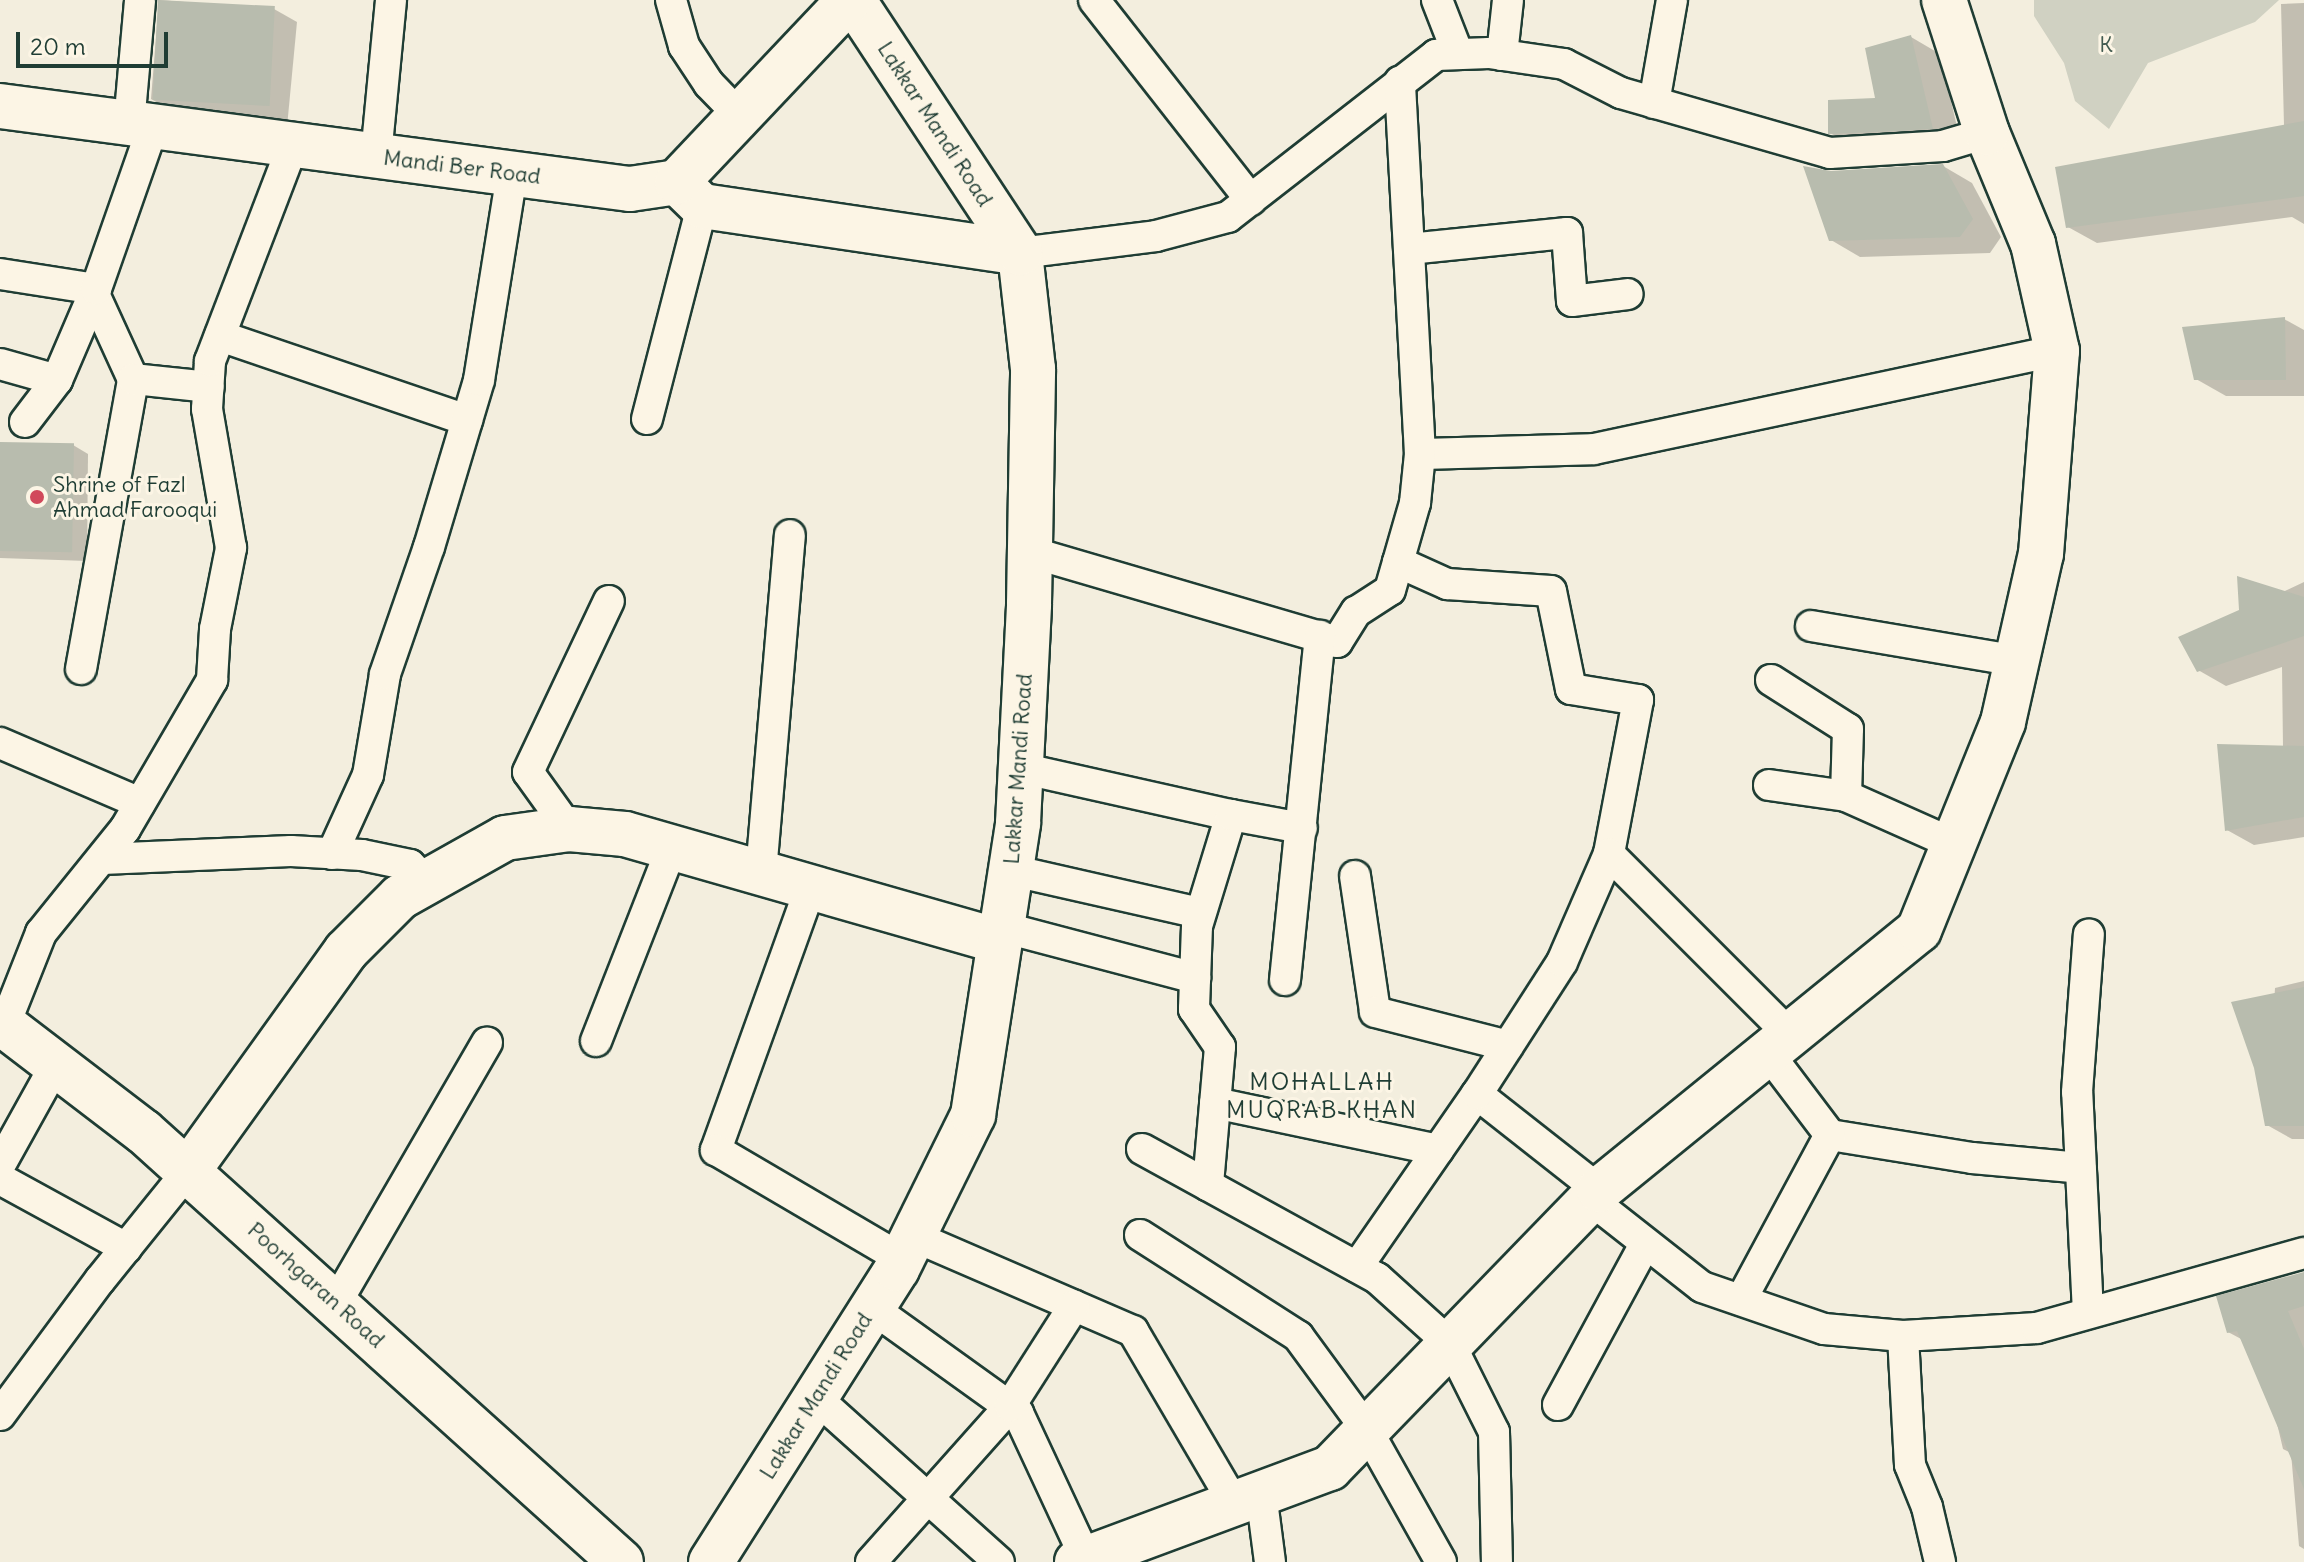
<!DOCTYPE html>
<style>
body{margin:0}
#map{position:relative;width:2304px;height:1562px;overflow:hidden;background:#f3eede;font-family:Delius,sans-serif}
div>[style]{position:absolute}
.green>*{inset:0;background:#d0d1c2}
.shadow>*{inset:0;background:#0003}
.building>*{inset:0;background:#b8bcae;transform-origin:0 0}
.roads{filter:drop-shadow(2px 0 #1f3d34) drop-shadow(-2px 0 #1f3d34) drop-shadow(0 2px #1f3d34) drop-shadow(0 -2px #1f3d34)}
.lane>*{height:30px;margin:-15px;padding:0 15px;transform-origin:15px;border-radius:15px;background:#fcf5e5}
.street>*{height:44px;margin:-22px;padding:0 22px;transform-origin:22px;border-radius:22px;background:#fcf5e5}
.secondary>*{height:44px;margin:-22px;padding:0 22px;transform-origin:22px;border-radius:22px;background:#fcf5e5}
.dots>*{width:22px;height:22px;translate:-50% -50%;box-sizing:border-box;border:4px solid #fcf5e5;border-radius:50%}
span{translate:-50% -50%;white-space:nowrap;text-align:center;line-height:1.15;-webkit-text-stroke:6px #fcf5e5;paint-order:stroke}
.park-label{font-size:22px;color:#425b50}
.street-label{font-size:22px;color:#1f3d34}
.poi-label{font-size:22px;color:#1f3d34}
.left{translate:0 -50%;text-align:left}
.neighbourhood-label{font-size:24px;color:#1f3d34;letter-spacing:2px}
.scale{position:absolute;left:16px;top:32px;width:152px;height:36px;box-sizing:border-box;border:4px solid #1f3d34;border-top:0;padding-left:10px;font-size:24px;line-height:28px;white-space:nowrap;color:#1f3d34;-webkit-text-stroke:6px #fcf5e5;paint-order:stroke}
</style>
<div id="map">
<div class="green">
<i style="clip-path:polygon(2034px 0,2279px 0,2255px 22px,2148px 63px,2109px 129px,2075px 101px,2064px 63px,2034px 16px)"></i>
</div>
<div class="shadow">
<i style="clip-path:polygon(159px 0,274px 9px,297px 22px,287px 127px,174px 112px,151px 99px)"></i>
<i style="clip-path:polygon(2304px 3px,2304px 224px,2292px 217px,2097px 243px,2068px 227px,2284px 126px,2281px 4px)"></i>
<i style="clip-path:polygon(1911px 37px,1940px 54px,1961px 144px,1859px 149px,1830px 133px,1877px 100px)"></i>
<i style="clip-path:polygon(1943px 166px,1972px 183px,2001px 237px,1990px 253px,1860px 257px,1831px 240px,1831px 173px)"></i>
<i style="clip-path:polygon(2284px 319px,2304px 330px,2304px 396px,2226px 396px,2196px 379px)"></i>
<i style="clip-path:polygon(0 444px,73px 445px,88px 454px,87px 561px,0 558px)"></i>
<i style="clip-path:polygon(2304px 582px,2304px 837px,2254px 845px,2227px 830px,2283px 748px,2282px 667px,2226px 686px,2198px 670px,2241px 612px)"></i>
<i style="clip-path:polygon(2304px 981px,2304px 1139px,2292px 1139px,2267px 1125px,2275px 988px)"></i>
<i style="clip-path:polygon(2304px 1274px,2304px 1549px,2299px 1546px,2291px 1453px,2283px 1449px,2275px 1415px,2243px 1340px,2228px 1332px)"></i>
</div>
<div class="building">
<i style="left:158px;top:0;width:117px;height:100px;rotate:3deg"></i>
<i style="clip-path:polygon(1911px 35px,1933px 129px,1828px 134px,1828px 100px,1875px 98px,1865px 48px)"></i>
<i style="clip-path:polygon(2304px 121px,2304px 196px,2066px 228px,2055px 167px)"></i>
<i style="clip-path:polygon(1943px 164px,1973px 219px,1960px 237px,1829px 241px,1803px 166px,1831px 171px)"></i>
<i style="clip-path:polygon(2285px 317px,2286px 380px,2194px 380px,2182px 327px)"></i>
<i style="left:0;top:442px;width:74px;height:109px;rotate:1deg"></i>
<i style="clip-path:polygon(2237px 576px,2304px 597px,2304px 636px,2197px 672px,2178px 637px,2239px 610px)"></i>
<i style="clip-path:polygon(2217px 744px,2304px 746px,2304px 817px,2225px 831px)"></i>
<i style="clip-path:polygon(2304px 987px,2304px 1126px,2265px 1126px,2254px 1068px,2231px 1002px)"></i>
<i style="clip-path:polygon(2304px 1272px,2304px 1306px,2288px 1311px,2304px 1349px,2304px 1489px,2237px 1331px,2227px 1333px,2216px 1296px)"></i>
</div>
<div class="roads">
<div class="lane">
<i style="left:671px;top:0;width:48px;rotate:74.2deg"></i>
<i style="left:684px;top:46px;width:45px;rotate:56.7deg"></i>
<i style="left:709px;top:84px;width:43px;rotate:45.9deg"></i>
<i style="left:1094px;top:0;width:254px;rotate:51.9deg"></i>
<i style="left:1437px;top:0;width:58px;rotate:68.7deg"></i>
<i style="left:1502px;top:55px;width:55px;rotate:-83.8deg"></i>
<i style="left:1654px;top:103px;width:105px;rotate:-80.1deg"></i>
<i style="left:129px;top:124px;width:124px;rotate:-84.9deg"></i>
<i style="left:376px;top:156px;width:157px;rotate:-84.5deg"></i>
<i style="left:1409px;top:249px;width:159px;rotate:-5.8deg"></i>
<i style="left:1567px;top:233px;width:68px;rotate:85.8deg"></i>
<i style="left:1572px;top:301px;width:56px;rotate:-7.1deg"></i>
<i style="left:1020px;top:253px;width:137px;rotate:-7.1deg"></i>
<i style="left:1156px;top:236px;width:74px;rotate:-14.8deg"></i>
<i style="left:1228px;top:217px;width:264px;rotate:-37.9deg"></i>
<i style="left:1436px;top:55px;width:53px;rotate:-2.2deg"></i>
<i style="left:1489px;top:53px;width:76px;rotate:8.3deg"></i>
<i style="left:1564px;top:64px;width:64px;rotate:27deg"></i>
<i style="left:1621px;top:93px;width:217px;rotate:16deg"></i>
<i style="left:1830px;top:153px;width:113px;rotate:-3.5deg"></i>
<i style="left:1943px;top:146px;width:46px;rotate:-16.5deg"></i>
<i style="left:0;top:274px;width:97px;rotate:8.9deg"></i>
<i style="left:94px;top:294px;width:94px;rotate:65.4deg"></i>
<i style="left:220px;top:336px;width:261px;rotate:18.8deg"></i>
<i style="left:0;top:364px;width:59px;rotate:15.7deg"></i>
<i style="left:647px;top:419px;width:220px;rotate:-75.5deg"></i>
<i style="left:25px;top:422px;width:53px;rotate:-52.7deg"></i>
<i style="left:57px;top:380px;width:99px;rotate:-66.8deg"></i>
<i style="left:96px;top:289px;width:173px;rotate:-70.7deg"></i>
<i style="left:1420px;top:454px;width:174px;rotate:-1.6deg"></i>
<i style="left:1594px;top:449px;width:473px;rotate:-12deg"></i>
<i style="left:1030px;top:552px;width:320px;rotate:16.3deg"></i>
<i style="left:1337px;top:642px;width:36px;rotate:-58deg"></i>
<i style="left:1356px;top:612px;width:40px;rotate:-32.9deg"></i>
<i style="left:1390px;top:590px;width:91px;rotate:-74deg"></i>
<i style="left:1415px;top:503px;width:49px;rotate:-84.2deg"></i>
<i style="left:1420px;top:454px;width:373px;rotate:-93.1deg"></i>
<i style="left:1398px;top:562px;width:54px;rotate:24.2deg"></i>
<i style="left:1447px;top:584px;width:104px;rotate:3.9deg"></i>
<i style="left:1551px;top:591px;width:100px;rotate:78.5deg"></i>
<i style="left:1571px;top:689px;width:68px;rotate:9.3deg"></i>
<i style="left:1638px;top:700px;width:157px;rotate:100.7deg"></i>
<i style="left:1609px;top:854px;width:256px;rotate:45deg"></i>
<i style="left:1811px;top:626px;width:209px;rotate:9.6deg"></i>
<i style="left:81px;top:669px;width:295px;rotate:-79.8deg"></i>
<i style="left:133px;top:379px;width:76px;rotate:6deg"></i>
<i style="left:1771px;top:680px;width:91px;rotate:32.5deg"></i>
<i style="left:1848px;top:729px;width:67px;rotate:91.7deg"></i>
<i style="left:1846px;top:796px;width:118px;rotate:24deg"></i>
<i style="left:0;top:743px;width:152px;rotate:23.2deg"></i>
<i style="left:1020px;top:768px;width:216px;rotate:12.6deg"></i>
<i style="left:1231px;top:815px;width:116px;rotate:107deg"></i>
<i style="left:1197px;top:926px;width:83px;rotate:92.1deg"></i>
<i style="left:1194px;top:1009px;width:46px;rotate:55.6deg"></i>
<i style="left:1220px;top:1047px;width:139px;rotate:95deg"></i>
<i style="left:1769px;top:785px;width:78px;rotate:8.1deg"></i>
<i style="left:1231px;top:815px;width:72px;rotate:10.4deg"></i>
<i style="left:569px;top:829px;width:70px;rotate:-125.7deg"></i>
<i style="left:528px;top:772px;width:189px;rotate:-64.7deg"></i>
<i style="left:332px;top:854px;width:87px;rotate:-65.5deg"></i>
<i style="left:368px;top:775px;width:102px;rotate:-80.4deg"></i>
<i style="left:385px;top:674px;width:134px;rotate:-70.9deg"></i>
<i style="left:429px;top:547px;width:174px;rotate:-73.3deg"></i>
<i style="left:479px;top:380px;width:209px;rotate:-80.9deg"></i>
<i style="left:102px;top:859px;width:189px;rotate:-2.4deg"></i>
<i style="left:291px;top:851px;width:71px;rotate:3.2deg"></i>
<i style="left:362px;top:855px;width:49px;rotate:11.8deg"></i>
<i style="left:410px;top:865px;width:24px;rotate:45deg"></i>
<i style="left:1010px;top:870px;width:195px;rotate:12.8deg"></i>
<i style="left:761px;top:872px;width:338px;rotate:-85.1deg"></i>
<i style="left:1355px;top:876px;width:137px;rotate:81.6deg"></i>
<i style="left:1375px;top:1012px;width:137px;rotate:14.3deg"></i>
<i style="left:811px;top:886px;width:281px;rotate:109.8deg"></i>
<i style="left:716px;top:1150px;width:216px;rotate:30.4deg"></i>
<i style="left:1002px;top:927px;width:200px;rotate:14.8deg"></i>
<i style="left:1285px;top:980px;width:346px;rotate:-84.2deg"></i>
<i style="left:5px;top:1024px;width:98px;rotate:-68.4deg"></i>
<i style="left:41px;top:933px;width:134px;rotate:-51.1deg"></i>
<i style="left:125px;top:829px;width:173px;rotate:-59.7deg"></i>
<i style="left:212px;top:680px;width:51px;rotate:-86.6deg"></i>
<i style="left:215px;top:629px;width:83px;rotate:-78.8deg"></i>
<i style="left:231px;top:548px;width:141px;rotate:-99.8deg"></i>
<i style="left:207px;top:409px;width:48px;rotate:-86.4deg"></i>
<i style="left:210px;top:361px;width:231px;rotate:-69deg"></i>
<i style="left:596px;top:1041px;width:208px;rotate:-68.6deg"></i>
<i style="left:1477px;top:1094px;width:155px;rotate:38.2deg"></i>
<i style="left:1215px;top:1103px;width:228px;rotate:11.9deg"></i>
<i style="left:1830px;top:1135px;width:144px;rotate:9.2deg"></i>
<i style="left:1972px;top:1158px;width:109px;rotate:5.2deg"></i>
<i style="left:1142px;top:1149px;width:268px;rotate:28.8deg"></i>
<i style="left:1377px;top:1278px;width:98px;rotate:42.1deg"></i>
<i style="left:1450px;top:1344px;width:98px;rotate:63.4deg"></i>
<i style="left:1494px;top:1432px;width:130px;rotate:88.7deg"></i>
<i style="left:0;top:1165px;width:115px;rotate:-61deg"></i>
<i style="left:0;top:1179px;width:144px;rotate:28.7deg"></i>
<i style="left:1590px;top:1199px;width:142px;rotate:38.2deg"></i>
<i style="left:1702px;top:1287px;width:129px;rotate:19deg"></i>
<i style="left:1824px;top:1329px;width:79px;rotate:5.1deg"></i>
<i style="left:1903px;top:1336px;width:134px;rotate:-3.4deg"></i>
<i style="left:2037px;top:1328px;width:277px;rotate:-15.7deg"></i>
<i style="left:1140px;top:1235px;width:188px;rotate:32.6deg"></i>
<i style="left:1298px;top:1336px;width:117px;rotate:53.7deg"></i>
<i style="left:1367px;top:1430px;width:151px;rotate:60.7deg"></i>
<i style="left:913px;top:1236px;width:240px;rotate:23.4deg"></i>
<i style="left:1133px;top:1331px;width:199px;rotate:59.6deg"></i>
<i style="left:1357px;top:1267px;width:211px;rotate:-55.3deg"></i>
<i style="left:1477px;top:1094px;width:157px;rotate:-57.2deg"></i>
<i style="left:1562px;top:962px;width:118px;rotate:-66.5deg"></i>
<i style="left:1741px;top:1300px;width:187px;rotate:-61.7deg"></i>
<i style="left:1830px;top:1135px;width:103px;rotate:-127.1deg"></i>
<i style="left:336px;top:1303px;width:301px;rotate:-59.9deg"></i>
<i style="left:872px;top:1308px;width:180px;rotate:35.7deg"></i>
<i style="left:1018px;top:1413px;width:159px;rotate:65deg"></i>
<i style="left:2088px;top:1313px;width:221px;rotate:-92.8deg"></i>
<i style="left:2077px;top:1092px;width:158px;rotate:-85.7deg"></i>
<i style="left:1903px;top:1336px;width:129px;rotate:86.9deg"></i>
<i style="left:1910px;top:1465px;width:45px;rotate:68deg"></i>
<i style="left:1927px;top:1507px;width:57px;rotate:76.7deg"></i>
<i style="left:815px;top:1397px;width:247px;rotate:41.9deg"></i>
<i style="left:1558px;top:1405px;width:183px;rotate:-61.6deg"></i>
<i style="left:0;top:1415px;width:168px;rotate:-53.5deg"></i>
<i style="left:100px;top:1280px;width:140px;rotate:-51.1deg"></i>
<i style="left:1261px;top:1493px;width:70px;rotate:82.6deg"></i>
<i style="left:871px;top:1562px;width:209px;rotate:-48.3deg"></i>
<i style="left:1010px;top:1406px;width:119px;rotate:-57.4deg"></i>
</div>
<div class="street">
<i style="left:677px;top:182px;width:35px;rotate:44deg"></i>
<i style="left:702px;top:206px;width:321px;rotate:8.4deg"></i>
<i style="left:0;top:1022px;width:181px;rotate:37.4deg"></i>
<i style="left:144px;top:1132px;width:642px;rotate:42.03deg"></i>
<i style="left:188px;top:1171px;width:271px;rotate:-54.3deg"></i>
<i style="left:346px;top:951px;width:76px;rotate:-45deg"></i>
<i style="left:400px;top:897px;width:120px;rotate:-29.3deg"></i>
<i style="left:505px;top:838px;width:65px;rotate:-8deg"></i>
<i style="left:569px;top:829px;width:56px;rotate:5.1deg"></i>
<i style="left:625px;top:834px;width:389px;rotate:16deg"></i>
<i style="left:711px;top:1562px;width:347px;rotate:-57.6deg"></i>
<i style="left:897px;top:1269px;width:172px;rotate:-63.7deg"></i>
<i style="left:973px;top:1115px;width:295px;rotate:-81.2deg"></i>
<i style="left:1018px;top:823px;width:219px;rotate:-87.1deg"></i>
<i style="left:1029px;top:604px;width:235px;rotate:-89deg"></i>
<i style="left:1033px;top:369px;width:117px;rotate:-96.4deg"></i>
<i style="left:1020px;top:253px;width:303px;rotate:-123.4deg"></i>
<i style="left:1077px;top:1562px;width:270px;rotate:-20.4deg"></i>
<i style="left:1330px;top:1468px;width:387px;rotate:-45.9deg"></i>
<i style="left:1599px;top:1190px;width:412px;rotate:-39.1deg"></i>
<i style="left:1919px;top:930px;width:224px;rotate:-68deg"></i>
<i style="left:2003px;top:722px;width:172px;rotate:-77.3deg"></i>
<i style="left:2041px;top:554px;width:204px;rotate:-85.5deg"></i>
<i style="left:2057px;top:351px;width:110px;rotate:-102.6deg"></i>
<i style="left:2033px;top:244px;width:120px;rotate:-112.5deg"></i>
<i style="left:1987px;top:133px;width:140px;rotate:-107.9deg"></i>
</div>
<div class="secondary">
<i style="left:0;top:106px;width:635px;rotate:7.51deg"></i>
<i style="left:630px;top:189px;width:48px;rotate:-8.5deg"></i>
<i style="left:677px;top:182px;width:250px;rotate:-46.6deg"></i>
</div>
</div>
<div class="dots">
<i style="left:37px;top:497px;background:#d1495b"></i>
</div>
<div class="park-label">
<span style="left:2106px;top:45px">K</span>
</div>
<div class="street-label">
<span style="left:935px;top:124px;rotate:57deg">Lakkar Mandi Road</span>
<span style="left:462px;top:167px;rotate:7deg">Mandi Ber Road</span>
<span style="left:1018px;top:769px;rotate:-86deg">Lakkar Mandi Road</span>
<span style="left:316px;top:1285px;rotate:42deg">Poorhgaran Road</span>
<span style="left:816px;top:1396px;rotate:-58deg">Lakkar Mandi Road</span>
</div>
<div class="poi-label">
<span class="left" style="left:53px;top:497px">Shrine of Fazl<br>Ahmad Farooqui</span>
</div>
<div class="neighbourhood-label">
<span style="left:1322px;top:1096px">MOHALLAH<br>MUQRAB KHAN</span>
</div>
<div class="scale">20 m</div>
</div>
